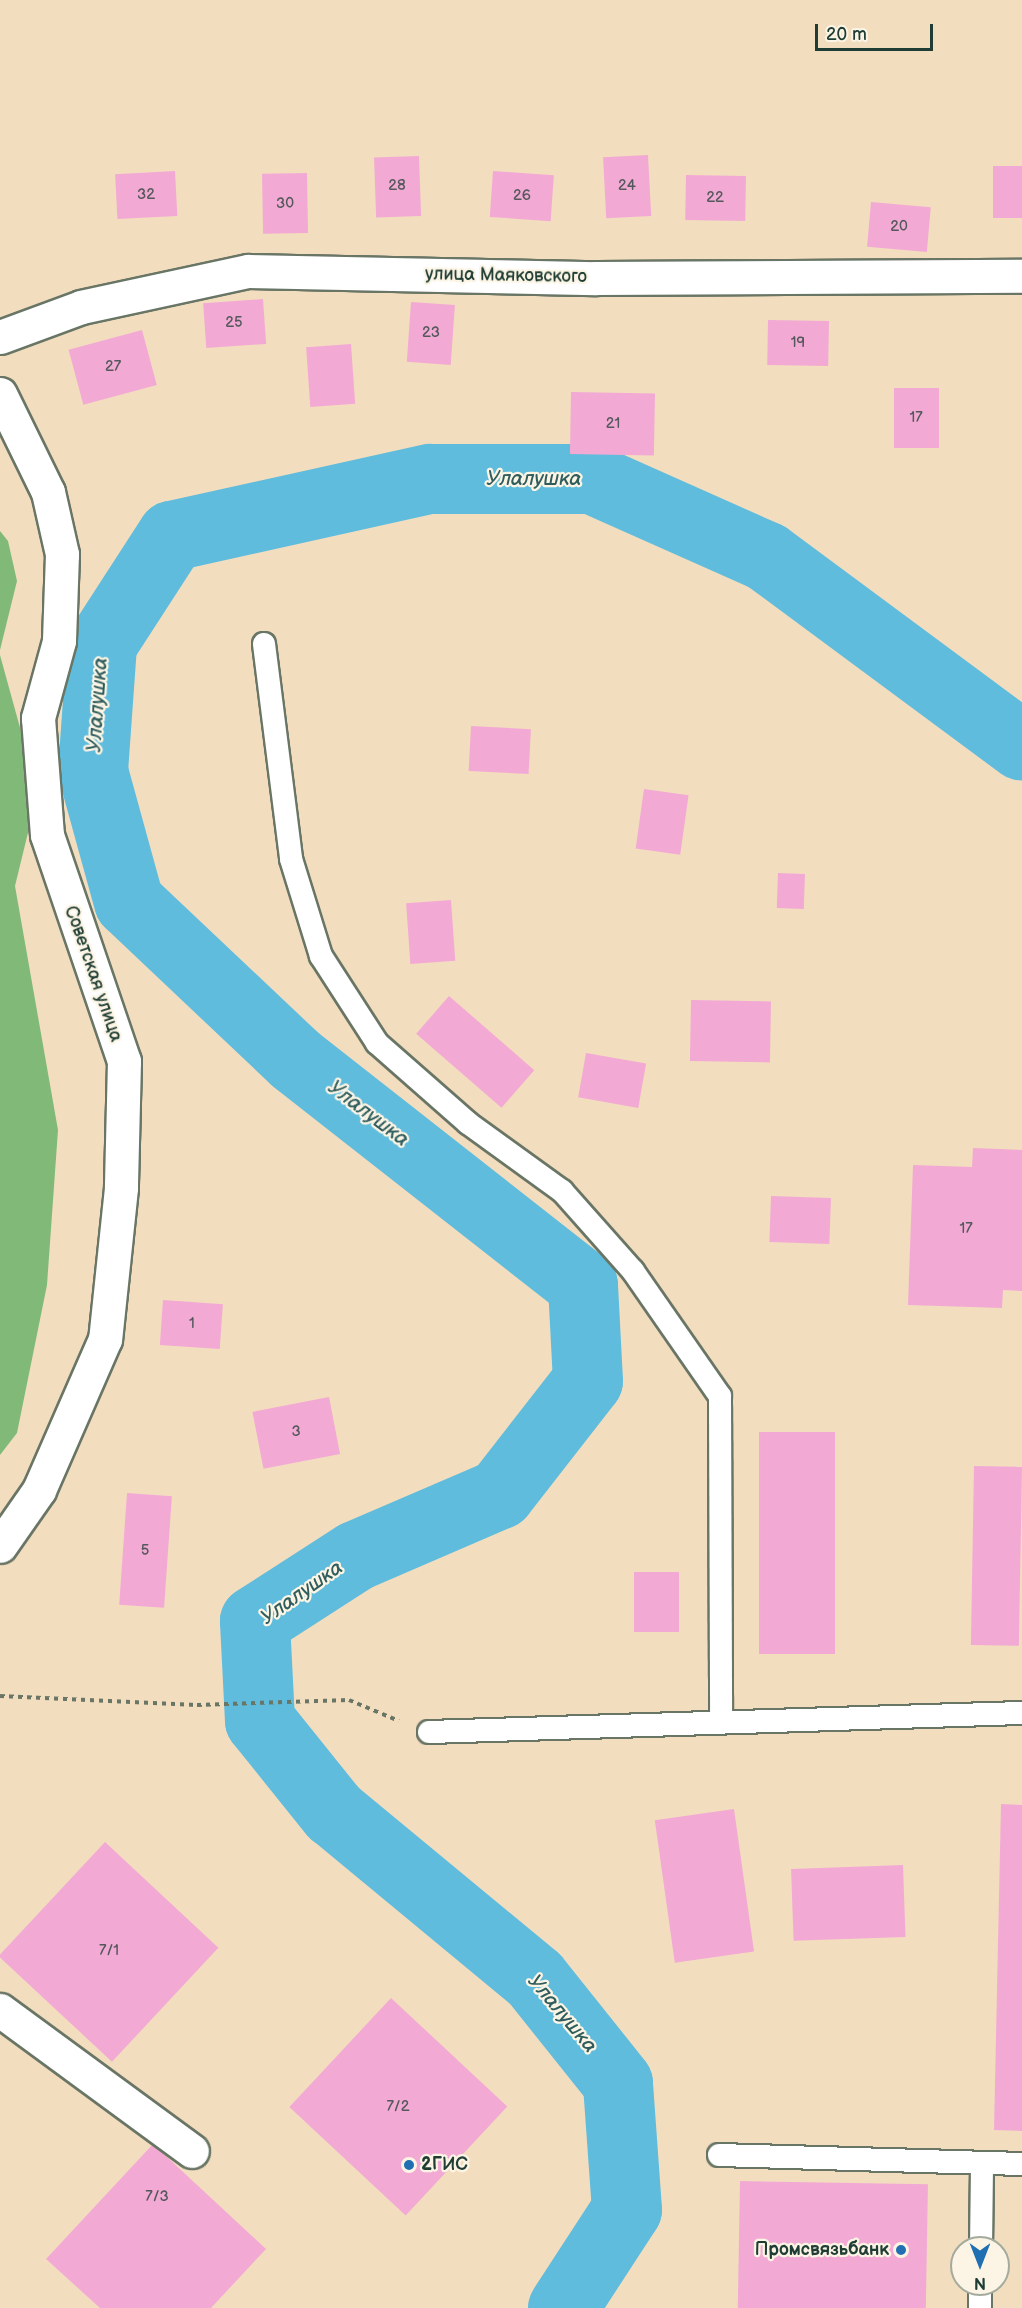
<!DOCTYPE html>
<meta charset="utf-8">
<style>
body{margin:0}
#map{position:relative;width:1022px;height:2308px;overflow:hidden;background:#f3ddbf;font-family:"Balsamiq Sans",sans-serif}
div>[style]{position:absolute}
.forest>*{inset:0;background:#81ba78}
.river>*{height:70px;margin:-35px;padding:0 35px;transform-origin:35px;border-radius:35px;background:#5fbcdd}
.building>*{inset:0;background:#f2aad4;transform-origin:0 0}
.path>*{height:4px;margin-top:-2px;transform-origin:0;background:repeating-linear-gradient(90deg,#697565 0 4.5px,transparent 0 9px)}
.roads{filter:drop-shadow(2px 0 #697565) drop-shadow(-2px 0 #697565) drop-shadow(0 2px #697565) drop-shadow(0 -2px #697565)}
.service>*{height:22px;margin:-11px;padding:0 11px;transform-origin:11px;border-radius:11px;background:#fff}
.minor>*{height:33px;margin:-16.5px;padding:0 16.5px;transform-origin:16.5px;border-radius:16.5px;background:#fff}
.dots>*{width:16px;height:16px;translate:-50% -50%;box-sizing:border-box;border:3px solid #fcf5e5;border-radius:50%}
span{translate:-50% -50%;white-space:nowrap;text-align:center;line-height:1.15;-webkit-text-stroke:4.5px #fcf5e5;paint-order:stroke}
.number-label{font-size:15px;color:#54585c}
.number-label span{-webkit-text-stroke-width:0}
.street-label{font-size:18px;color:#1f3d34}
.poi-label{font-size:18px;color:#1f3d34;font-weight:700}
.left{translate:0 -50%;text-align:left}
.right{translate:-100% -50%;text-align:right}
.water-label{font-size:20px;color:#2f5d5e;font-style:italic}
.north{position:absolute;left:950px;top:2236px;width:60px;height:60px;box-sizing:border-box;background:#fcf5e5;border:2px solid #a4ab9e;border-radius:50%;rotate:180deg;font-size:16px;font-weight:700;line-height:24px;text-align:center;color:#1f3d34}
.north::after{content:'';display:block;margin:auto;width:21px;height:27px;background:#1f6fb2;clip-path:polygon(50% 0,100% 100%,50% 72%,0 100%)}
.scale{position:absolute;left:815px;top:24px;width:118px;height:27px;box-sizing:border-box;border:3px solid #1f3d34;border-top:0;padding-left:8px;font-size:18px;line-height:21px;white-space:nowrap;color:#1f3d34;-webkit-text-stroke:4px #fcf5e5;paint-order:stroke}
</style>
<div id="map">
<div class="forest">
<i style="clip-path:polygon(0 531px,8px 541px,17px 581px,0 650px)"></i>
<i style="clip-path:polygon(0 655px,30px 764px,34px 808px,15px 886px,58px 1130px,47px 1285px,17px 1433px,0 1455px)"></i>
</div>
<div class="river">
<i style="left:563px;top:2308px;width:117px;rotate:-56.9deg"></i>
<i style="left:627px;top:2210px;width:127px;rotate:-94.1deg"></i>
<i style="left:618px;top:2083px;width:133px;rotate:-128.6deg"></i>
<i style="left:535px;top:1979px;width:261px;rotate:-140.4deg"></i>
<i style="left:334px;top:1813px;width:118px;rotate:-128.8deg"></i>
<i style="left:260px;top:1721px;width:100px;rotate:-92.9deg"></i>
<i style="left:255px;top:1621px;width:120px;rotate:-32.8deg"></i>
<i style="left:356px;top:1556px;width:157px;rotate:-23.3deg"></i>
<i style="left:500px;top:1494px;width:143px;rotate:-52.1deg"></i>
<i style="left:588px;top:1381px;width:96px;rotate:-93deg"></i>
<i style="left:583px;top:1285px;width:366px;rotate:-141.9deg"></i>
<i style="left:295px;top:1059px;width:228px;rotate:-136.6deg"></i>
<i style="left:129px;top:902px;width:136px;rotate:-105.4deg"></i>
<i style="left:93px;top:771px;width:127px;rotate:-85.9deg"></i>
<i style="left:102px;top:644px;width:129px;rotate:-57.1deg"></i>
<i style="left:172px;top:536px;width:264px;rotate:-12.5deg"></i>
<i style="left:430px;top:479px;width:162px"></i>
<i style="left:592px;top:479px;width:192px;rotate:24deg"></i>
<i style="left:767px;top:557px;width:317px;rotate:36.5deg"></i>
</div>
<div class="building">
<i style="left:648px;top:155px;width:61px;height:45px;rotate:87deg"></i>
<i style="left:419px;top:156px;width:60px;height:45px;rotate:88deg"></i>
<i style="left:1022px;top:166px;width:52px;height:29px;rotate:90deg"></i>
<i style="left:175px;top:171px;width:45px;height:60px;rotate:87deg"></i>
<i style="left:493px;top:171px;width:61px;height:46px;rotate:4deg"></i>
<i style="left:307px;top:173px;width:60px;height:45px;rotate:89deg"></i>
<i style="left:686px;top:175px;width:60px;height:45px;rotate:1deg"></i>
<i style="left:871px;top:202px;width:60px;height:45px;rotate:5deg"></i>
<i style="left:263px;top:299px;width:45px;height:60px;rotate:86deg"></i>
<i style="left:411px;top:302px;width:44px;height:60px;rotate:4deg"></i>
<i style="left:768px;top:320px;width:61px;height:45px;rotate:1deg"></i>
<i style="left:142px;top:330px;width:57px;height:76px;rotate:75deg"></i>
<i style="left:351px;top:344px;width:60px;height:45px;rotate:86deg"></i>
<i style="left:894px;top:388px;width:45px;height:60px"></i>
<i style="left:571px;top:392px;width:84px;height:62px;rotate:1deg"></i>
<i style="left:471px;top:726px;width:60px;height:45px;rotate:3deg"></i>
<i style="left:644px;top:789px;width:45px;height:60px;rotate:8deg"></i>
<i style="left:778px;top:873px;width:27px;height:35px;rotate:2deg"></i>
<i style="left:451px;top:900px;width:61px;height:45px;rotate:86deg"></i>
<i style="left:449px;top:996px;width:113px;height:50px;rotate:41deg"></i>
<i style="left:691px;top:1000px;width:80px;height:61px;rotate:1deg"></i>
<i style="left:586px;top:1053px;width:61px;height:45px;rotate:10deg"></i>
<i style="clip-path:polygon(973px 1148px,1022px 1150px,1022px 1291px,1003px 1290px,1002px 1308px,908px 1305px,913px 1165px,972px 1167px)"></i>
<i style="left:771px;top:1196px;width:60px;height:46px;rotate:2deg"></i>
<i style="left:163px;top:1300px;width:60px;height:45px;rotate:4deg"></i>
<i style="left:329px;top:1397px;width:58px;height:78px;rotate:79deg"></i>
<i style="left:759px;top:1432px;width:76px;height:222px"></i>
<i style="left:974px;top:1466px;width:48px;height:179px;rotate:1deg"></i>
<i style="left:127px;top:1493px;width:45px;height:112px;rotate:4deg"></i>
<i style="left:634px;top:1572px;width:45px;height:60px"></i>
<i style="clip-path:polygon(1001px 1804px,1022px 1805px,1022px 2131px,994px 2130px)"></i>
<i style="left:734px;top:1809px;width:144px;height:80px;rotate:82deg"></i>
<i style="left:105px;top:1842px;width:155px;height:156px;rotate:43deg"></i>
<i style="left:903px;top:1865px;width:72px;height:112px;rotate:88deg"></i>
<i style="left:391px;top:1998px;width:159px;height:149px;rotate:43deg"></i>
<i style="clip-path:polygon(153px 2144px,266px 2249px,211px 2308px,100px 2308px,46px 2259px)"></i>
<i style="left:740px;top:2181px;width:188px;height:127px;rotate:1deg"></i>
</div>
<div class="path">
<i style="left:0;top:1696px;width:197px;rotate:2.6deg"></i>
<i style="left:197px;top:1705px;width:152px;rotate:-1.9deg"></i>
<i style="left:349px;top:1700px;width:54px;rotate:22.8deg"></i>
</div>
<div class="roads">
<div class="service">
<i style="left:264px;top:644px;width:217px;rotate:82.8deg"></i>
<i style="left:291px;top:859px;width:102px;rotate:72.8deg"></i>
<i style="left:321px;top:956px;width:103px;rotate:57.2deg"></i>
<i style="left:377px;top:1043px;width:121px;rotate:41.3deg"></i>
<i style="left:468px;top:1123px;width:116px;rotate:35.9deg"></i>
<i style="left:562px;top:1191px;width:107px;rotate:48.4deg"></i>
<i style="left:633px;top:1271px;width:152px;rotate:55.2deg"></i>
<i style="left:720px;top:1396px;width:326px;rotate:89.8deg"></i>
<i style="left:429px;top:1732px;width:593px;rotate:-1.84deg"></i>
<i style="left:719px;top:2155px;width:303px;rotate:1.7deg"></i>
<i style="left:981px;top:2248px;width:85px;rotate:-89.3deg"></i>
<i style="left:980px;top:2308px;width:24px;rotate:-90deg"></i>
</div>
<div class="minor">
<i style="left:0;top:337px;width:86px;rotate:-20.3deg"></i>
<i style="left:81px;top:307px;width:171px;rotate:-12.2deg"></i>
<i style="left:248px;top:271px;width:348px;rotate:1.2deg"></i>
<i style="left:596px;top:278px;width:426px;rotate:-0.3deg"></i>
<i style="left:0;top:394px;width:109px;rotate:63.9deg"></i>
<i style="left:48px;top:492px;width:64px;rotate:77.3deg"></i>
<i style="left:62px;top:554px;width:87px;rotate:92deg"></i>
<i style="left:59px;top:641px;width:80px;rotate:105.3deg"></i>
<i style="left:38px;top:718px;width:117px;rotate:85.6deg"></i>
<i style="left:47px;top:835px;width:239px;rotate:71.2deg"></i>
<i style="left:124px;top:1061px;width:127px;rotate:91.4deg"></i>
<i style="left:121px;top:1188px;width:152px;rotate:96deg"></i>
<i style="left:105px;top:1339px;width:165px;rotate:113.6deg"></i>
<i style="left:39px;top:1490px;width:68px;rotate:124.9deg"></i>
<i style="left:0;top:2010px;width:238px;rotate:36.3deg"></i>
</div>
</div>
<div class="dots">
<i style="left:409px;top:2165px;background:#1f6fb2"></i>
<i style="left:901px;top:2250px;background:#1f6fb2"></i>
</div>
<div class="number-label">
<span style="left:397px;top:186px">28</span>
<span style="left:627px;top:186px">24</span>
<span style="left:146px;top:195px">32</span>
<span style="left:522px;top:196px">26</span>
<span style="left:715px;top:198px">22</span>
<span style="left:285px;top:204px">30</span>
<span style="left:899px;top:227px">20</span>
<span style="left:234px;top:323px">25</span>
<span style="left:431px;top:333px">23</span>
<span style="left:798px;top:343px">19</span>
<span style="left:113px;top:367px">27</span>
<span style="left:916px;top:418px">17</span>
<span style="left:613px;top:424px">21</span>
<span style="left:966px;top:1229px">17</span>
<span style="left:192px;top:1324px">1</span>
<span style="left:296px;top:1432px">3</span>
<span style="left:145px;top:1551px">5</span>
<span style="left:109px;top:1951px">7/1</span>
<span style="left:398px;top:2107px">7/2</span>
<span style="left:157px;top:2197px">7/3</span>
</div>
<div class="street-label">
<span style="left:506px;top:276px;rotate:1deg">улица Маяковского</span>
<span style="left:93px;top:974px;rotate:71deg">Советская улица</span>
</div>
<div class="poi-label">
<span class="left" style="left:421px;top:2165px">2ГИС</span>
<span class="right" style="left:889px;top:2250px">Промсвязьбанк</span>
</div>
<div class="water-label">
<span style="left:534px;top:479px">Улалушка</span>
<span style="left:98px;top:705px;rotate:-86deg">Улалушка</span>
<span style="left:368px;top:1114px;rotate:37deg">Улалушка</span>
<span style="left:302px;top:1593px;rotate:-35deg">Улалушка</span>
<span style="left:562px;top:2014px;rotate:50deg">Улалушка</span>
</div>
<div class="north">N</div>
<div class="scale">20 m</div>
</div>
